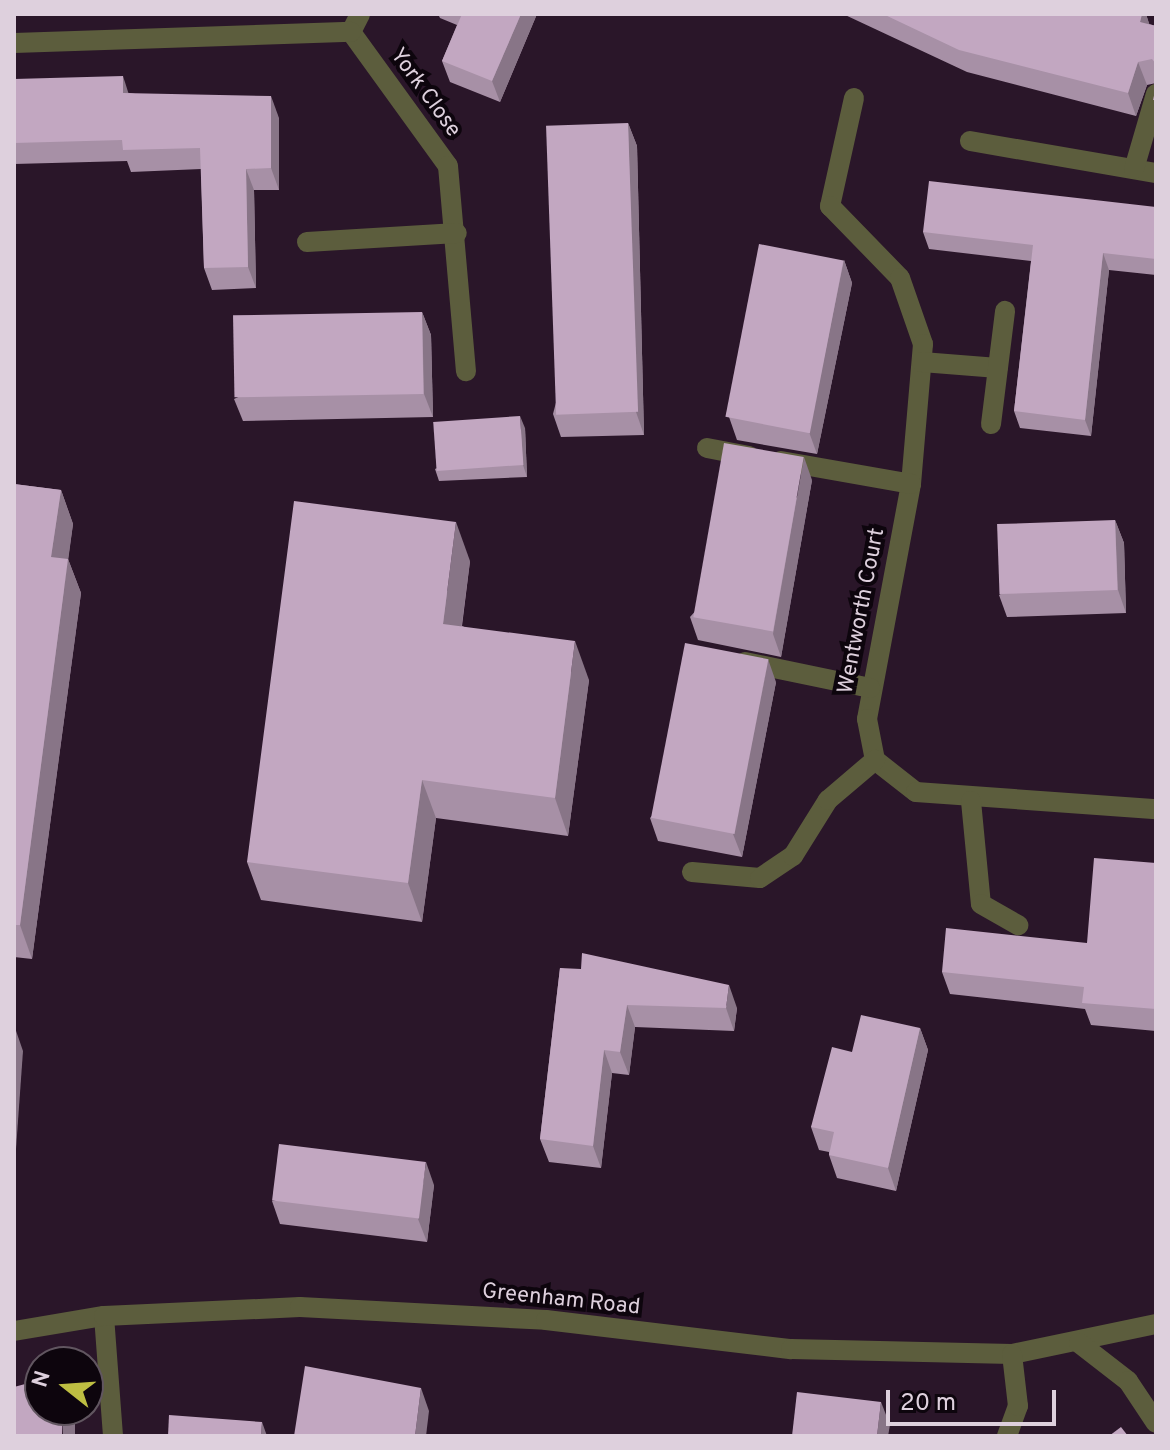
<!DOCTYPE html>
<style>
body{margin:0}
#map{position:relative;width:1170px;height:1450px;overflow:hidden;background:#2a1629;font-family:Overpass,sans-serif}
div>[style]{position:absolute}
.minor>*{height:20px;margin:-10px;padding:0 10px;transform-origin:10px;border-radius:10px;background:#5c5d3d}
.wall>*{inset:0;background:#a790a6}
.shaded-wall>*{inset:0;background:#887587;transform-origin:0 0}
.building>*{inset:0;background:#c2a7c1;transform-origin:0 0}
span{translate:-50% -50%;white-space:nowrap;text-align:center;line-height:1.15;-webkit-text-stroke:8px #0d050d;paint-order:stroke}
.street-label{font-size:22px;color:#ded0dd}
.frame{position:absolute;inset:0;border:16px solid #ded0dd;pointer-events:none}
.north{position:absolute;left:24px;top:1346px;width:80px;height:80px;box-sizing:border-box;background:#0d050d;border:2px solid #615660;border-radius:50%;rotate:287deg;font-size:22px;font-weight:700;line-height:32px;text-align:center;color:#ded0dd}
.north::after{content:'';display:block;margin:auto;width:28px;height:36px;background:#bebe42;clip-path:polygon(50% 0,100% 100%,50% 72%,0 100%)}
.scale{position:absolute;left:886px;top:1390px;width:170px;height:36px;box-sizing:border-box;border:4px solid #ded0dd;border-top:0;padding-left:10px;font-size:24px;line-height:28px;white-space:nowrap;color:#ded0dd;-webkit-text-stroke:6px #0d050d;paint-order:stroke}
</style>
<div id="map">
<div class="minor">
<i style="left:351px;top:32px;width:165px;rotate:54.1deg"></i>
<i style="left:448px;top:166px;width:206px;rotate:85deg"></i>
<i style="left:351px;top:32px;width:20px;rotate:-63deg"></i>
<i style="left:14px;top:43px;width:337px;rotate:-1.9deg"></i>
<i style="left:854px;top:98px;width:111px;rotate:102.5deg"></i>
<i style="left:830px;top:206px;width:100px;rotate:45.8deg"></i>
<i style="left:900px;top:278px;width:70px;rotate:70.8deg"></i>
<i style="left:923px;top:344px;width:141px;rotate:94.9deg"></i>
<i style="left:911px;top:484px;width:239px;rotate:100.6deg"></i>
<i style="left:867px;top:719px;width:42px;rotate:79deg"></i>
<i style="left:875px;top:760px;width:52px;rotate:38deg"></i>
<i style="left:916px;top:792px;width:241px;rotate:4.1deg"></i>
<i style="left:970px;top:141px;width:189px;rotate:9.8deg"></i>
<i style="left:1134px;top:169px;width:78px;rotate:-73.7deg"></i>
<i style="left:307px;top:242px;width:150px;rotate:-3.4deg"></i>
<i style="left:922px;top:362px;width:76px;rotate:4.5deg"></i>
<i style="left:991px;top:424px;width:114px;rotate:-82.9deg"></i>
<i style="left:707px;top:448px;width:43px;rotate:10.8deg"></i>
<i style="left:781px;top:461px;width:132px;rotate:10deg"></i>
<i style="left:745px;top:662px;width:128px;rotate:11.7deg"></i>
<i style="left:971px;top:801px;width:103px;rotate:84.5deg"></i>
<i style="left:981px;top:904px;width:43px;rotate:29.6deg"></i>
<i style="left:692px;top:872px;width:68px;rotate:5deg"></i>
<i style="left:760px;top:878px;width:40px;rotate:-34deg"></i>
<i style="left:793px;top:856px;width:66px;rotate:-58deg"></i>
<i style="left:828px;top:800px;width:62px;rotate:-40.4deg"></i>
<i style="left:104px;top:1316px;width:120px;rotate:85.7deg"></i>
<i style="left:14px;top:1331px;width:91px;rotate:-9.5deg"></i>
<i style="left:104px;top:1316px;width:196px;rotate:-2.6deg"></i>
<i style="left:300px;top:1307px;width:246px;rotate:3deg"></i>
<i style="left:546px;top:1320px;width:247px;rotate:6.8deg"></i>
<i style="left:791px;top:1349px;width:221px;rotate:1.3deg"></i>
<i style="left:1012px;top:1354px;width:147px;rotate:-11.8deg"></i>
<i style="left:1079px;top:1343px;width:62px;rotate:37.8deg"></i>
<i style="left:1128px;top:1381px;width:50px;rotate:56.3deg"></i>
<i style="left:1007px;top:1436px;width:32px;rotate:-70deg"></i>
<i style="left:1018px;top:1406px;width:52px;rotate:-96.6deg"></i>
</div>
<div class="wall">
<i style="clip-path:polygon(438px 14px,537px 14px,500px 102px,450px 82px,442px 61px,457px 25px,440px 18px)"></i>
<i style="clip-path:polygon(843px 14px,1146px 14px,1149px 24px,1156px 26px,1156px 83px,1147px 85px,1136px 116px,967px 72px)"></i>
<i style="clip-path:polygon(14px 79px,129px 93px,279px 118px,279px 190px,254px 190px,256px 288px,212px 290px,204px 268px,201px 169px,131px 172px,127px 161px,14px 164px)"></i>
<i style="clip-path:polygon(628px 123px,637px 146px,644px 435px,561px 437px,553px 414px)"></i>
<i style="clip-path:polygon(1156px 207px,1156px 275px,1109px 270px,1091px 436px,1020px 428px,1014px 411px,1031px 261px,929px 249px,923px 232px)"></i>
<i style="clip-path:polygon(844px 260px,852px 283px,817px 454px,737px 440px,729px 417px)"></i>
<i style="clip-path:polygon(422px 312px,431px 335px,433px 417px,243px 421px,234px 399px)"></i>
<i style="clip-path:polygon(525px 428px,527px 477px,439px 481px,435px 469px)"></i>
<i style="clip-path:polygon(812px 480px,781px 657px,698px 640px,690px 617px)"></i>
<i style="clip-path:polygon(14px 484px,61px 490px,73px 524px,68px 559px,81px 593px,32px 959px,14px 957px)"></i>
<i style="clip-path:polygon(1115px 520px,1124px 543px,1126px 613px,1007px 617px,999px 595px)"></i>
<i style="clip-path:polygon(470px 561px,462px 626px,589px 680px,568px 836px,436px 818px,422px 922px,261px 900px,247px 862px)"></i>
<i style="clip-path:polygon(776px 682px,742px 857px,658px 841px,650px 818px)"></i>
<i style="clip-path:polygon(1156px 863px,1156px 1031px,1091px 1025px,1085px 1009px,950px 994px,942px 972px,1087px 943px)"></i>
<i style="clip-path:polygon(560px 968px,737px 1008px,734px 1031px,635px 1027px,629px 1075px,612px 1073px,601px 1168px,549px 1162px,540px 1139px)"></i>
<i style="clip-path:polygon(920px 1028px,928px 1050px,896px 1191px,837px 1178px,829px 1155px,829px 1152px,819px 1150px,811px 1127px,852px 1052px)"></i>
<i style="clip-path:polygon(434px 1185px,427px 1242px,280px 1224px,272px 1201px)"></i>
</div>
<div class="shaded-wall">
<i style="clip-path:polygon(521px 14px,537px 14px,500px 102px,492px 81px)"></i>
<i style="clip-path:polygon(1142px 14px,1146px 14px,1152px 32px,1140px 22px)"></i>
<i style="clip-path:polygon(1138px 62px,1147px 85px,1136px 116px,1128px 93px)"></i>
<i style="clip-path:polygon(123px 76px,130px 98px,123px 93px)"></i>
<i style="clip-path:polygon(271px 96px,279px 118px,279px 190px,271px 168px)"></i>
<i style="clip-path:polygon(628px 123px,637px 146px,644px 435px,636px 412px)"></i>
<i style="clip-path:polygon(246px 169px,254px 190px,256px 288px,248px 267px)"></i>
<i style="clip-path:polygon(1103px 253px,1109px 270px,1091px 436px,1085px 420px)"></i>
<i style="clip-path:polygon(844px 260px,852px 283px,817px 454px,809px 432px)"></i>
<i style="clip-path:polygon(422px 312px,431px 335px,433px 417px,424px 394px)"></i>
<i style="clip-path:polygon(520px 416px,525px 428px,527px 477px,523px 465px)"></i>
<i style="clip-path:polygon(804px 457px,812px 480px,781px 657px,773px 634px)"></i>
<i style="clip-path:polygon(61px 490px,73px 524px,64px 591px,51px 557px)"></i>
<i style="clip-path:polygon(1115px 520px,1124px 543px,1126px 613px,1118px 590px)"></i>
<i style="clip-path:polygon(456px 522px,470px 561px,457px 662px,443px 624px)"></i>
<i style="clip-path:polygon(68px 559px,81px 593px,32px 959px,20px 925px)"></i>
<i style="clip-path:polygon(575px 641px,589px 680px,568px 836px,555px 798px)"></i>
<i style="clip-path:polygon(768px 659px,776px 682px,742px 857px,733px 834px)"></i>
<i style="clip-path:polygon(422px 780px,436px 818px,422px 922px,408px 883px)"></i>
<i style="clip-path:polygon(729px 985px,737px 1008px,734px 1031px,726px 1008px)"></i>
<i style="clip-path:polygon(627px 1005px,635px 1027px,629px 1075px,620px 1052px)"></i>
<i style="clip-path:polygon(14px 1025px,23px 1051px,14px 1177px)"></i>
<i style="clip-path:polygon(920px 1028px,928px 1050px,896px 1191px,888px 1168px)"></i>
<i style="clip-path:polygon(604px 1050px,612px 1073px,601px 1168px,593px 1146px)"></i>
<i style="clip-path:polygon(426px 1162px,434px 1185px,427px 1242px,418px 1219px)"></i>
<i style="clip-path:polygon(421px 1388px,429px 1411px,426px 1436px,415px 1436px)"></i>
<i style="clip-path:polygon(881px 1402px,890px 1425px,888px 1436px,877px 1436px)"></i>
<i style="left:63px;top:1410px;width:12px;height:26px"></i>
<i style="clip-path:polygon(262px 1422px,267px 1436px,261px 1436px)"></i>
</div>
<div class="building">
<i style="clip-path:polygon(462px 14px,521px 14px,492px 81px,442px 61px)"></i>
<i style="clip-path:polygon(883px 14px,1142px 14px,1140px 22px,1156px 26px,1156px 64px,1152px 59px,1138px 62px,1128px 93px,959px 50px)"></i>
<i style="clip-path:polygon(123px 76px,123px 93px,271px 96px,271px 168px,246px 169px,248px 267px,204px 268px,200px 148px,123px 150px,122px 140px,14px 143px,14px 79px)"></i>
<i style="clip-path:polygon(1156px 87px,1156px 100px,1153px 100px)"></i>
<i style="left:628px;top:123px;width:289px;height:82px;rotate:88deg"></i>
<i style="clip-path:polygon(929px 181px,1156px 207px,1156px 259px,1103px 253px,1085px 420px,1014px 411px,1033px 245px,923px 232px)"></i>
<i style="left:759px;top:244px;width:86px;height:176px;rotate:11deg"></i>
<i style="left:422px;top:312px;width:82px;height:189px;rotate:89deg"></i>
<i style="left:520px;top:416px;width:49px;height:87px;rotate:86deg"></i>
<i style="left:724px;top:443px;width:81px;height:177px;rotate:10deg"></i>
<i style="clip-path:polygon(14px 484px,61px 490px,51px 557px,68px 559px,20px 925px,14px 925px)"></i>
<i style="clip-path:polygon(294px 501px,456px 522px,443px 624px,575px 641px,555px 798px,422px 780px,408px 883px,247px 862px)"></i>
<i style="left:1115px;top:520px;width:70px;height:118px;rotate:88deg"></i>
<i style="left:685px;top:643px;width:85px;height:178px;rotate:11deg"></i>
<i style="clip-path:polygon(1094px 858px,1156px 863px,1156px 1009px,1082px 1003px,1084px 987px,942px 972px,946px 928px,1087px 943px)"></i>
<i style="clip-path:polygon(582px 953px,729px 985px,726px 1008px,627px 1005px,620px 1052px,604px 1050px,593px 1146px,540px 1139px,560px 968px,581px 969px)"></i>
<i style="clip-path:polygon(861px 1015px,920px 1028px,888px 1168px,829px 1155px,834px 1132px,811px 1127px,832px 1047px,852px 1052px)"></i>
<i style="left:279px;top:1144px;width:148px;height:57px;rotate:7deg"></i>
<i style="clip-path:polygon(305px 1366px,421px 1388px,415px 1436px,294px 1436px)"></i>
<i style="clip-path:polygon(40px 1380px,40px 1410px,63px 1410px,62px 1436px,14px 1436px,14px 1387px)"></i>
<i style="clip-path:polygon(797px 1392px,881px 1402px,877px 1436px,792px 1436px)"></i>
<i style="clip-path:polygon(169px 1415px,262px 1422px,261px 1436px,168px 1436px)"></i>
<i style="clip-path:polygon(1121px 1427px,1128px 1436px,1109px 1436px)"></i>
</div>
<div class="street-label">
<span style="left:425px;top:93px;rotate:54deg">York Close</span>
<span style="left:862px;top:611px;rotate:-79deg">Wentworth Court</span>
<span style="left:561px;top:1300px;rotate:6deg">Greenham Road</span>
</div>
<div class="frame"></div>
<div class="north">N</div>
<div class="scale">20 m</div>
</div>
